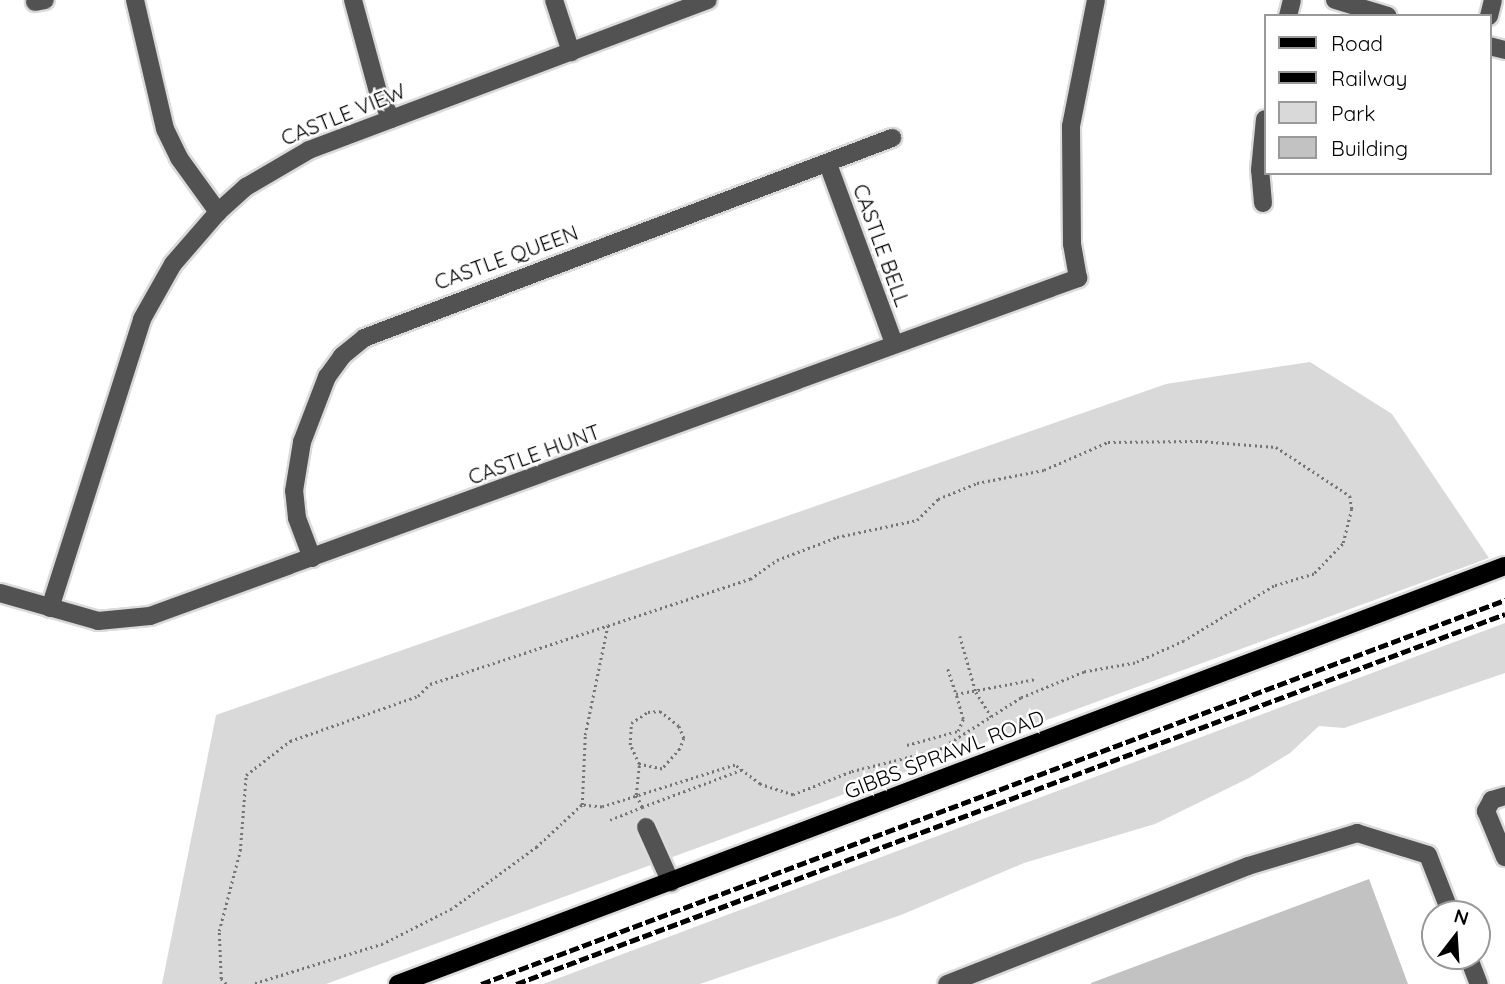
<!DOCTYPE html>
<style>
body{margin:0}
#map{position:relative;width:1505px;height:984px;overflow:hidden;background:#fff;font-family:Quicksand,sans-serif}
div>[style]{position:absolute}
.green>*{inset:0;background:#d9d9d9}
.building>*{inset:0;background:#c2c2c2}
.path>*{height:2.5px;margin-top:-1.25px;transform-origin:0;background:repeating-linear-gradient(90deg,#747474 0 2px,transparent 0 5.5px)}
.roads{filter:drop-shadow(2px 0 #dbdbdb) drop-shadow(-2px 0 #dbdbdb) drop-shadow(0 2px #dbdbdb) drop-shadow(0 -2px #dbdbdb)}
.minor>*{height:18px;margin:-9px;padding:0 9px;transform-origin:9px;border-radius:9px;background:#525252}
.major>*{height:18px;margin:-9px;padding:0 9px;transform-origin:9px;border-radius:9px;background:#000}
.rail>*{height:4.5px;margin-top:-2.25px;transform-origin:0;background:repeating-linear-gradient(90deg,#000 0 10px,transparent 0 13.5px)}
span{translate:-50% -50%;white-space:nowrap;text-align:center;line-height:1.15;-webkit-text-stroke:5px #fff;paint-order:stroke}
.street-label{font-size:21px;color:#000}
.legend{position:absolute;left:1264px;top:14px;width:228px;height:161px;box-sizing:border-box;background:#fff;border:2px solid #999;margin:0;padding:9px 12px;list-style:none;font-size:21px;color:#000}
.legend li{display:flex;align-items:center;gap:14px;height:35px}
.legend b{width:35px;border:2px solid #999}
.north{position:absolute;left:1421px;top:900px;width:70px;height:70px;box-sizing:border-box;background:#fff;border:2px solid #999;border-radius:50%;rotate:17deg;font-size:19px;font-weight:700;line-height:28px;text-align:center;color:#000}
.north::after{content:'';display:block;margin:auto;width:24px;height:32px;background:#000;clip-path:polygon(50% 0,100% 100%,50% 72%,0 100%)}
</style>
<div id="map">
<div class="green">
<i style="clip-path:polygon(1310px 362px,1392px 414px,1489px 558px,326px 984px,162px 984px,216px 715px,1166px 384px)"></i>
<i style="clip-path:polygon(1505px 623px,1505px 673px,1344px 728px,1319px 726px,1290px 753px,1249px 778px,1155px 824px,1024px 863px,901px 915px,700px 984px,543px 984px)"></i>
</div>
<div class="building">
<i style="clip-path:polygon(1369px 879px,1408px 984px,1091px 984px,1091px 983px)"></i>
</div>
<div class="path">
<i style="left:960px;top:636px;width:58px;rotate:74.1deg"></i>
<i style="left:976px;top:692px;width:31px;rotate:58deg"></i>
<i style="left:948px;top:669px;width:26px;rotate:72deg"></i>
<i style="left:907px;top:745px;width:53px;rotate:-15.4deg"></i>
<i style="left:958px;top:731px;width:13px;rotate:-67deg"></i>
<i style="left:963px;top:719px;width:26px;rotate:-106deg"></i>
<i style="left:956px;top:694px;width:81px;rotate:-10.6deg"></i>
<i style="left:582px;top:805px;width:70px;rotate:-87.5deg"></i>
<i style="left:585px;top:735px;width:113px;rotate:-78.3deg"></i>
<i style="left:642px;top:807px;width:106px;rotate:-20.5deg"></i>
<i style="left:610px;top:820px;width:35px;rotate:-22deg"></i>
<i style="left:642px;top:807px;width:13px;rotate:-117deg"></i>
<i style="left:636px;top:795px;width:31px;rotate:-84deg"></i>
<i style="left:639px;top:764px;width:21px;rotate:-115deg"></i>
<i style="left:630px;top:745px;width:22px;rotate:-87deg"></i>
<i style="left:631px;top:723px;width:20px;rotate:-33deg"></i>
<i style="left:648px;top:712px;width:12px;rotate:-5deg"></i>
<i style="left:660px;top:711px;width:24px;rotate:38deg"></i>
<i style="left:679px;top:726px;width:13px;rotate:67deg"></i>
<i style="left:684px;top:738px;width:12px;rotate:110deg"></i>
<i style="left:680px;top:749px;width:27px;rotate:132deg"></i>
<i style="left:662px;top:769px;width:24px;rotate:-168deg"></i>
<i style="left:226px;top:984px;width:7px;rotate:-135deg"></i>
<i style="left:221px;top:979px;width:48px;rotate:-92.4deg"></i>
<i style="left:219px;top:931px;width:83px;rotate:-75.3deg"></i>
<i style="left:240px;top:851px;width:76px;rotate:-85.5deg"></i>
<i style="left:246px;top:775px;width:56px;rotate:-37.7deg"></i>
<i style="left:290px;top:741px;width:136px;rotate:-19.4deg"></i>
<i style="left:418px;top:696px;width:17px;rotate:-45deg"></i>
<i style="left:430px;top:684px;width:337px;rotate:-18.2deg"></i>
<i style="left:750px;top:579px;width:33px;rotate:-35deg"></i>
<i style="left:777px;top:560px;width:64px;rotate:-21deg"></i>
<i style="left:837px;top:537px;width:82px;rotate:-12deg"></i>
<i style="left:917px;top:520px;width:30px;rotate:-45deg"></i>
<i style="left:938px;top:499px;width:42px;rotate:-22.3deg"></i>
<i style="left:977px;top:483px;width:68px;rotate:-11deg"></i>
<i style="left:1044px;top:470px;width:70px;rotate:-23.6deg"></i>
<i style="left:1108px;top:442px;width:92px;rotate:-0.6deg"></i>
<i style="left:1200px;top:441px;width:76px;rotate:4.5deg"></i>
<i style="left:1276px;top:447px;width:89px;rotate:33.5deg"></i>
<i style="left:1350px;top:496px;width:13px;rotate:81deg"></i>
<i style="left:1352px;top:509px;width:36px;rotate:104deg"></i>
<i style="left:1343px;top:544px;width:42px;rotate:134deg"></i>
<i style="left:1314px;top:574px;width:42px;rotate:163.3deg"></i>
<i style="left:1274px;top:586px;width:105px;rotate:148.6deg"></i>
<i style="left:1184px;top:641px;width:54px;rotate:155.8deg"></i>
<i style="left:1135px;top:663px;width:52px;rotate:170deg"></i>
<i style="left:1084px;top:672px;width:68px;rotate:157.6deg"></i>
<i style="left:1021px;top:698px;width:97px;rotate:147.6deg"></i>
<i style="left:939px;top:750px;width:91px;rotate:166deg"></i>
<i style="left:851px;top:772px;width:62px;rotate:158.4deg"></i>
<i style="left:793px;top:795px;width:35px;rotate:-162deg"></i>
<i style="left:760px;top:784px;width:31px;rotate:-143deg"></i>
<i style="left:735px;top:765px;width:139px;rotate:162.5deg"></i>
<i style="left:602px;top:807px;width:20px;rotate:-174deg"></i>
<i style="left:582px;top:805px;width:62px;rotate:137deg"></i>
<i style="left:537px;top:847px;width:105px;rotate:143.9deg"></i>
<i style="left:452px;top:909px;width:77px;rotate:153.1deg"></i>
<i style="left:383px;top:944px;width:135px;rotate:162.8deg"></i>
</div>
<div class="roads">
<div class="minor">
<i style="left:135px;top:0;width:132px;rotate:76.9deg"></i>
<i style="left:165px;top:129px;width:32px;rotate:64deg"></i>
<i style="left:179px;top:158px;width:67px;rotate:54.2deg"></i>
<i style="left:353px;top:0;width:95px;rotate:74.8deg"></i>
<i style="left:378px;top:92px;width:30px;rotate:64deg"></i>
<i style="left:554px;top:0;width:55px;rotate:71.9deg"></i>
<i style="left:1335px;top:0;width:55px;rotate:16.8deg"></i>
<i style="left:35px;top:2px;width:10px;rotate:-11deg"></i>
<i style="left:1288px;top:16px;width:16px;rotate:-76deg"></i>
<i style="left:1489px;top:16px;width:16px;rotate:-76deg"></i>
<i style="left:1489px;top:46px;width:16px;rotate:14deg"></i>
<i style="left:828px;top:164px;width:191px;rotate:69.8deg"></i>
<i style="left:1263px;top:203px;width:33px;rotate:-95deg"></i>
<i style="left:1260px;top:170px;width:51px;rotate:-84.4deg"></i>
<i style="left:312px;top:558px;width:43px;rotate:-110.6deg"></i>
<i style="left:297px;top:518px;width:27px;rotate:-96deg"></i>
<i style="left:294px;top:491px;width:50px;rotate:-80.7deg"></i>
<i style="left:302px;top:442px;width:70px;rotate:-69deg"></i>
<i style="left:327px;top:377px;width:26px;rotate:-54deg"></i>
<i style="left:342px;top:356px;width:28px;rotate:-39deg"></i>
<i style="left:364px;top:338px;width:565px;rotate:-20.75deg"></i>
<i style="left:0;top:593px;width:102px;rotate:15.9deg"></i>
<i style="left:98px;top:621px;width:52px;rotate:-5.5deg"></i>
<i style="left:150px;top:616px;width:988px;rotate:-20.01deg"></i>
<i style="left:1078px;top:278px;width:35px;rotate:-100deg"></i>
<i style="left:1072px;top:244px;width:118px;rotate:-90.5deg"></i>
<i style="left:1071px;top:126px;width:128px;rotate:-78.8deg"></i>
<i style="left:50px;top:608px;width:303px;rotate:-72.3deg"></i>
<i style="left:142px;top:319px;width:63px;rotate:-60.6deg"></i>
<i style="left:173px;top:264px;width:69px;rotate:-49.1deg"></i>
<i style="left:218px;top:212px;width:38px;rotate:-42deg"></i>
<i style="left:246px;top:187px;width:73px;rotate:-30.4deg"></i>
<i style="left:309px;top:150px;width:426px;rotate:-20.6deg"></i>
<i style="left:1505px;top:796px;width:14px;rotate:163deg"></i>
<i style="left:1492px;top:800px;width:13px;rotate:119deg"></i>
<i style="left:1486px;top:811px;width:50px;rotate:67.6deg"></i>
<i style="left:646px;top:827px;width:61px;rotate:65.9deg"></i>
<i style="left:1468px;top:956px;width:30px;rotate:69deg"></i>
<i style="left:947px;top:984px;width:323px;rotate:-21.4deg"></i>
<i style="left:1248px;top:866px;width:114px;rotate:-16.8deg"></i>
<i style="left:1357px;top:833px;width:74px;rotate:17.2deg"></i>
<i style="left:1428px;top:855px;width:63px;rotate:68.7deg"></i>
</div>
<div class="major">
<i style="left:398px;top:984px;width:1183px;rotate:-20.69deg"></i>
</div>
</div>
<div class="rail">
<i style="left:481px;top:984px;width:1094px;rotate:-20.56deg"></i>
<i style="left:516px;top:984px;width:1056px;rotate:-20.51deg"></i>
</div>
<div class="street-label">
<span style="left:343px;top:114px;rotate:-22deg">CASTLE VIEW</span>
<span style="left:882px;top:245px;rotate:70deg">CASTLE BELL</span>
<span style="left:506px;top:257px;rotate:-20deg">CASTLE QUEEN</span>
<span style="left:534px;top:454px;rotate:-20deg">CASTLE HUNT</span>
<span style="left:944px;top:754px;rotate:-21deg">GIBBS SPRAWL ROAD</span>
</div>
<ul class="legend">
<li><b style="height:9px;background:#000"></b>Road</li>
<li><b style="height:9px;background:#000"></b>Railway</li>
<li><b style="height:19px;background:#d9d9d9"></b>Park</li>
<li><b style="height:19px;background:#c2c2c2"></b>Building</li>
</ul>
<div class="north">N</div>
</div>
